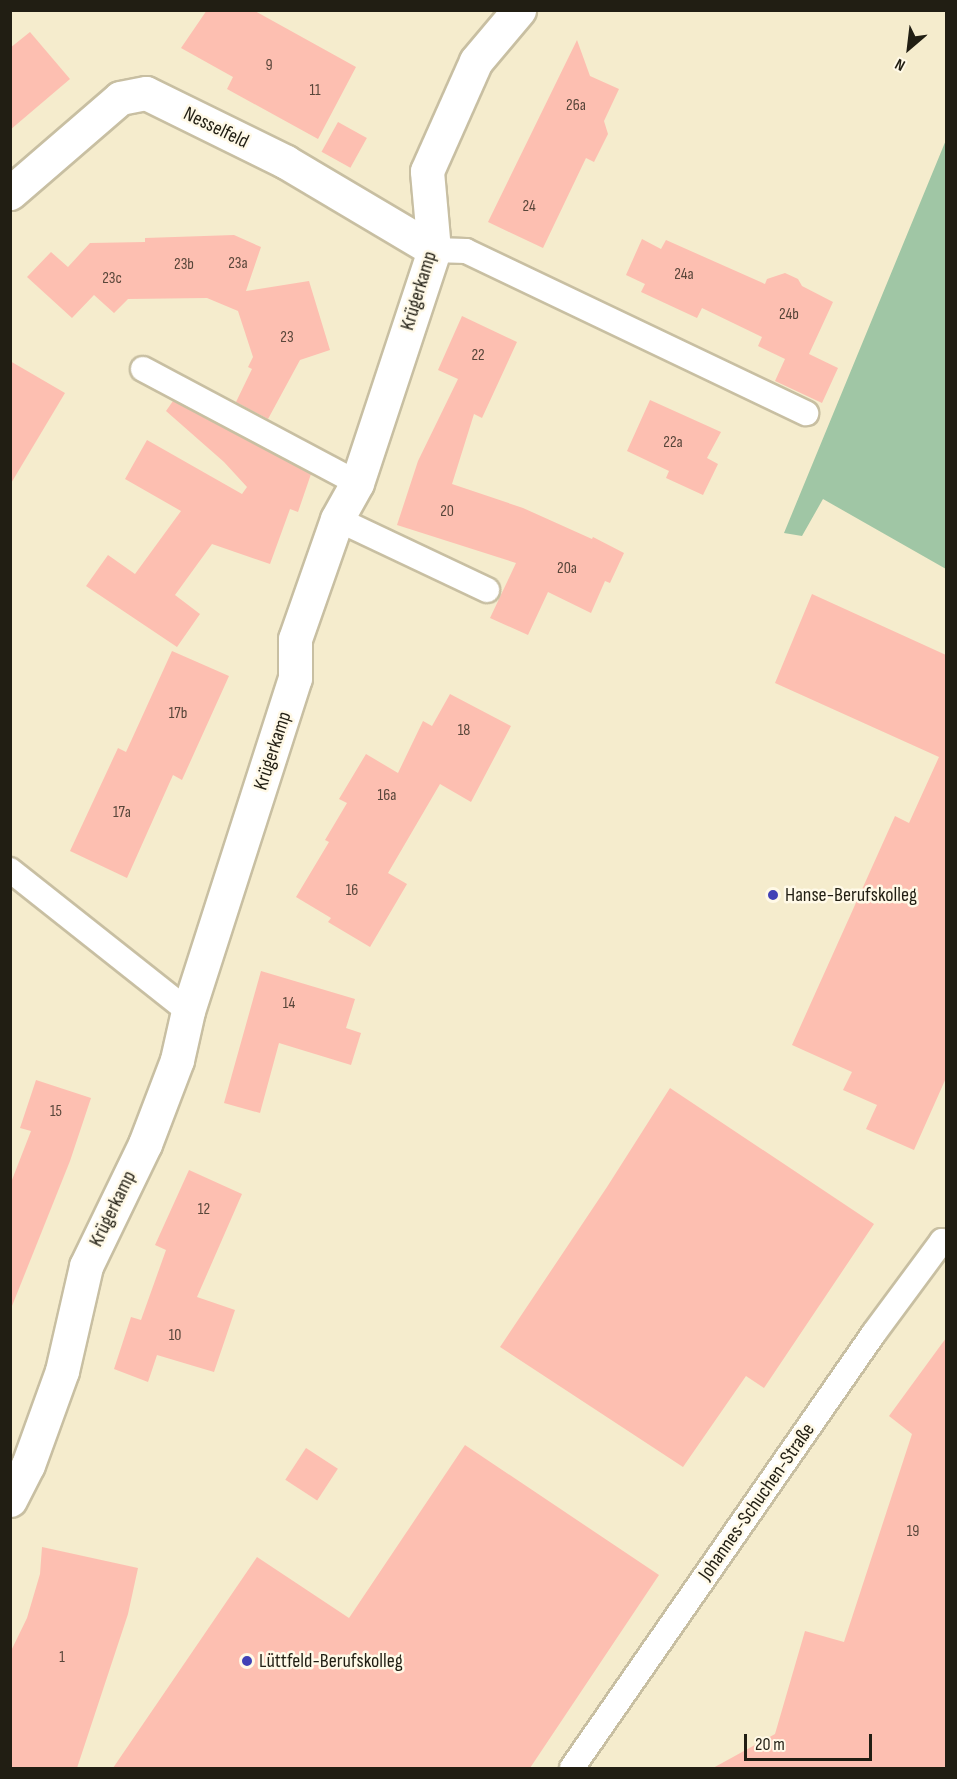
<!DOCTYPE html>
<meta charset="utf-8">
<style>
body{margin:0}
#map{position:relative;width:957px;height:1779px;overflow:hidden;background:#f5eccd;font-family:"Sofia Sans Condensed",sans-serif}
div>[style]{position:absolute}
.green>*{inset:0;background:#a0c6a5}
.building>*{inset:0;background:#fdbfb1;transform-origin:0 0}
.roads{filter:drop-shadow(2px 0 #c8bfa2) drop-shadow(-2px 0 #c8bfa2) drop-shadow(0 2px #c8bfa2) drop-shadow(0 -2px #c8bfa2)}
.service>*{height:24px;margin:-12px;padding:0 12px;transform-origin:12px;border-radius:12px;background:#fff}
.minor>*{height:33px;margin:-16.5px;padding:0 16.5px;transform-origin:16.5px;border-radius:16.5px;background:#fff}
.dots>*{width:16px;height:16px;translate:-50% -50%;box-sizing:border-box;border:3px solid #fff9e7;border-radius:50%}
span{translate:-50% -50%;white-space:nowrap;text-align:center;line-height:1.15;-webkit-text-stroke:5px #fff9e7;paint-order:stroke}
.number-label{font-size:16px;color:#58463a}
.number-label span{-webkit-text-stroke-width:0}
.street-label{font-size:20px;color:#211e13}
.poi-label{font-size:20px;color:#211e13}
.left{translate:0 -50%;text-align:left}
.frame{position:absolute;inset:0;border:12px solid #211e13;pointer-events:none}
.north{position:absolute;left:879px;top:18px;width:60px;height:60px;-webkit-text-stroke:4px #fff9e7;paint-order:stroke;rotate:208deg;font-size:16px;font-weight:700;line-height:24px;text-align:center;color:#211e13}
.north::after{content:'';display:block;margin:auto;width:21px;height:27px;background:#211e13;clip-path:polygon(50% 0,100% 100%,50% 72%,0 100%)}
.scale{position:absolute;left:744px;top:1734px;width:128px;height:27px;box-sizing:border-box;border:3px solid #211e13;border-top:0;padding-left:8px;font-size:18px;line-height:21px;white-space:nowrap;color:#211e13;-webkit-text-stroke:4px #fff9e7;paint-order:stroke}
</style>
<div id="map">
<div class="green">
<i style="clip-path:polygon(946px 140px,946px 569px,823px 499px,802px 536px,784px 533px)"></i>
</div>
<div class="building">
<i style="clip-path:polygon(207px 10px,253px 10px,356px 67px,318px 139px,227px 89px,233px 77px,181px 48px)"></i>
<i style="clip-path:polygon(30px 32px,70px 79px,10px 130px,10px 48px)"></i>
<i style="clip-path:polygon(577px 40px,590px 76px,619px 89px,604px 121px,608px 134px,594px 162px,586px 158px,543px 248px,488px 222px)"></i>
<i style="left:338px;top:122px;width:33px;height:34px;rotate:29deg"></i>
<i style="clip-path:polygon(234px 235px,261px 247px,246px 291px,309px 281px,330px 350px,300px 360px,268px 419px,236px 402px,252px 369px,248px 367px,253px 357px,238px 311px,207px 298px,128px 299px,114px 313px,94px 295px,72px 318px,27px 277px,51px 252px,68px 267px,90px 243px,145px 242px,145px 238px)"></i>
<i style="clip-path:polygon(642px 239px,661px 249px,666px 240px,765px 284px,767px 279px,785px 273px,798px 279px,802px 286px,833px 302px,809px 354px,838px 368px,822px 403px,775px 381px,785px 359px,758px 346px,762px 337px,702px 308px,697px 318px,641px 292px,645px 284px,626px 275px)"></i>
<i style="clip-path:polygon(462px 316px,517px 342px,482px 418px,474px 414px,452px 484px,523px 508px,592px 539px,593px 537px,624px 553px,610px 583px,605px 581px,591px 613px,548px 592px,528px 635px,490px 618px,516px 563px,397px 525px,418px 461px,458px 379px,438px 370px)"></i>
<i style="clip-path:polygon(10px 361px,65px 393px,10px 485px)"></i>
<i style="clip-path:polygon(650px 400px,721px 432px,707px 458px,718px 464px,703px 495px,666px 478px,669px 471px,627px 451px)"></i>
<i style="clip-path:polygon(173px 401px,311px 474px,298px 512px,290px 509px,270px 564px,212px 544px,175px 595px,200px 614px,177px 647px,86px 586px,108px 555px,135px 574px,181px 511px,125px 479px,147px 440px,242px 494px,247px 487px,224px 462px,166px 411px)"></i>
<i style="clip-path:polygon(812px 594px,946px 655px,946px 1078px,914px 1150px,866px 1129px,877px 1105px,843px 1090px,852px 1072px,792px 1045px,895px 816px,909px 823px,939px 757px,775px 683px)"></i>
<i style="clip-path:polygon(172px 651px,229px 676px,182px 780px,173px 775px,127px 878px,70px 851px,118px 748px,126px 752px)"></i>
<i style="clip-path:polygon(450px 694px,511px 726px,471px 802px,440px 784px,388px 873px,407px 884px,370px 947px,328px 922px,331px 918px,296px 897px,329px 842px,325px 840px,347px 803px,339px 799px,366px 754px,398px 773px,423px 721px,432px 726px)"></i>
<i style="clip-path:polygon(261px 971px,355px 999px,346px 1028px,361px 1033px,351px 1065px,279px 1043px,260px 1113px,224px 1103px)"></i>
<i style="clip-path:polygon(36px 1080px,91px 1098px,70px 1161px,12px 1306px,10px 1185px,31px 1131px,20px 1128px)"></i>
<i style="clip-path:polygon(670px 1088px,874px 1224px,764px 1388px,746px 1376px,683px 1467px,500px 1347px,607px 1187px)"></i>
<i style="clip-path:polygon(189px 1170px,242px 1194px,197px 1297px,235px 1310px,214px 1372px,157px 1355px,148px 1382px,114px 1369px,131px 1317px,141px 1320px,166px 1250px,155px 1245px)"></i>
<i style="clip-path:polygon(946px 1338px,946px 1768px,713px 1768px,775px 1734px,805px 1631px,844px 1642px,912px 1434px,889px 1416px)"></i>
<i style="clip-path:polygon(465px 1445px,659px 1575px,530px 1768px,113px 1768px,257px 1557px,349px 1618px)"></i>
<i style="left:306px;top:1448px;width:38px;height:38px;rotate:33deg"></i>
<i style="clip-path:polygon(42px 1547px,138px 1568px,128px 1614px,77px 1768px,10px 1768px,10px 1653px,27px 1618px,40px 1574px)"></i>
</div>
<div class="roads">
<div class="service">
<i style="left:434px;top:250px;width:32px;rotate:2deg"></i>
<i style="left:466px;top:251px;width:377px;rotate:25.5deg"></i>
<i style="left:143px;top:369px;width:242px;rotate:28deg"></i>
<i style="left:337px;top:519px;width:166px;rotate:25.3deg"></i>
<i style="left:10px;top:870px;width:227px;rotate:38.4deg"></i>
<i style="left:572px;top:1768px;width:530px;rotate:-55.23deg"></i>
<i style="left:874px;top:1333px;width:114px;rotate:-53.5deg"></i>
<i style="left:942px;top:1241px;width:5px;rotate:37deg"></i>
</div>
<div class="minor">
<i style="left:10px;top:193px;width:145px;rotate:-40.8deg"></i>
<i style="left:120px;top:98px;width:26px;rotate:-11deg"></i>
<i style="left:146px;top:93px;width:156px;rotate:26.2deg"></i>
<i style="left:286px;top:162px;width:172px;rotate:30.7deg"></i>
<i style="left:10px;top:1500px;width:39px;rotate:-63deg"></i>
<i style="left:28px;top:1465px;width:100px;rotate:-70.1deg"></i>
<i style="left:62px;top:1371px;width:108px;rotate:-77.1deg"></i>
<i style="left:86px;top:1266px;width:136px;rotate:-64.2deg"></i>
<i style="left:145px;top:1144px;width:90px;rotate:-69.1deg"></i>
<i style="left:177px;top:1060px;width:50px;rotate:-77.3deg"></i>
<i style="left:188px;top:1011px;width:350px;rotate:-72.2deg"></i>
<i style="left:295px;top:678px;width:39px;rotate:-90deg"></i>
<i style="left:295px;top:639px;width:127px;rotate:-70.7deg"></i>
<i style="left:337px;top:519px;width:41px;rotate:-60.9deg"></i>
<i style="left:357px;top:483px;width:245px;rotate:-71.7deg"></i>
<i style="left:434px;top:250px;width:79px;rotate:-95.1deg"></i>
<i style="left:427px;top:171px;width:120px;rotate:-66deg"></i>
<i style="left:476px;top:61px;width:67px;rotate:-49.9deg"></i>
</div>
</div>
<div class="dots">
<i style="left:773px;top:895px;background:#4141b6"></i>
<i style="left:247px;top:1661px;background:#4141b6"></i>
</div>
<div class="number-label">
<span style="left:269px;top:66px">9</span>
<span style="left:315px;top:91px">11</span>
<span style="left:576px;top:106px">26a</span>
<span style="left:529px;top:207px">24</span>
<span style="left:238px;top:264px">23a</span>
<span style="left:184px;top:265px">23b</span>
<span style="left:684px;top:275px">24a</span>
<span style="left:112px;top:279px">23c</span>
<span style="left:789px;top:315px">24b</span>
<span style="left:287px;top:338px">23</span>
<span style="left:478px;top:356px">22</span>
<span style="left:673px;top:443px">22a</span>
<span style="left:447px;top:512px">20</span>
<span style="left:567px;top:569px">20a</span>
<span style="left:178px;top:714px">17b</span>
<span style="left:464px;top:731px">18</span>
<span style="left:387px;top:796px">16a</span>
<span style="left:122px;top:813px">17a</span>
<span style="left:352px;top:891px">16</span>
<span style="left:289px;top:1004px">14</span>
<span style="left:56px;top:1112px">15</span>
<span style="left:204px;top:1210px">12</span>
<span style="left:175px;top:1336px">10</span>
<span style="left:913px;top:1532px">19</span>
<span style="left:62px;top:1658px">1</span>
</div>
<div class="street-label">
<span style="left:216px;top:128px;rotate:26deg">Nesselfeld</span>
<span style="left:419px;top:291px;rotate:-73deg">Krügerkamp</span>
<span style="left:273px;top:751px;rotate:-72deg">Krügerkamp</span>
<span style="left:113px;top:1209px;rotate:-64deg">Krügerkamp</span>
<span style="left:757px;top:1502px;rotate:-55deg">Johannes-Schuchen-Straße</span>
</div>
<div class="poi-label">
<span class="left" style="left:785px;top:895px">Hanse-Berufskolleg</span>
<span class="left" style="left:259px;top:1661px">Lüttfeld-Berufskolleg</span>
</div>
<div class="frame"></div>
<div class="north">N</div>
<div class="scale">20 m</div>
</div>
